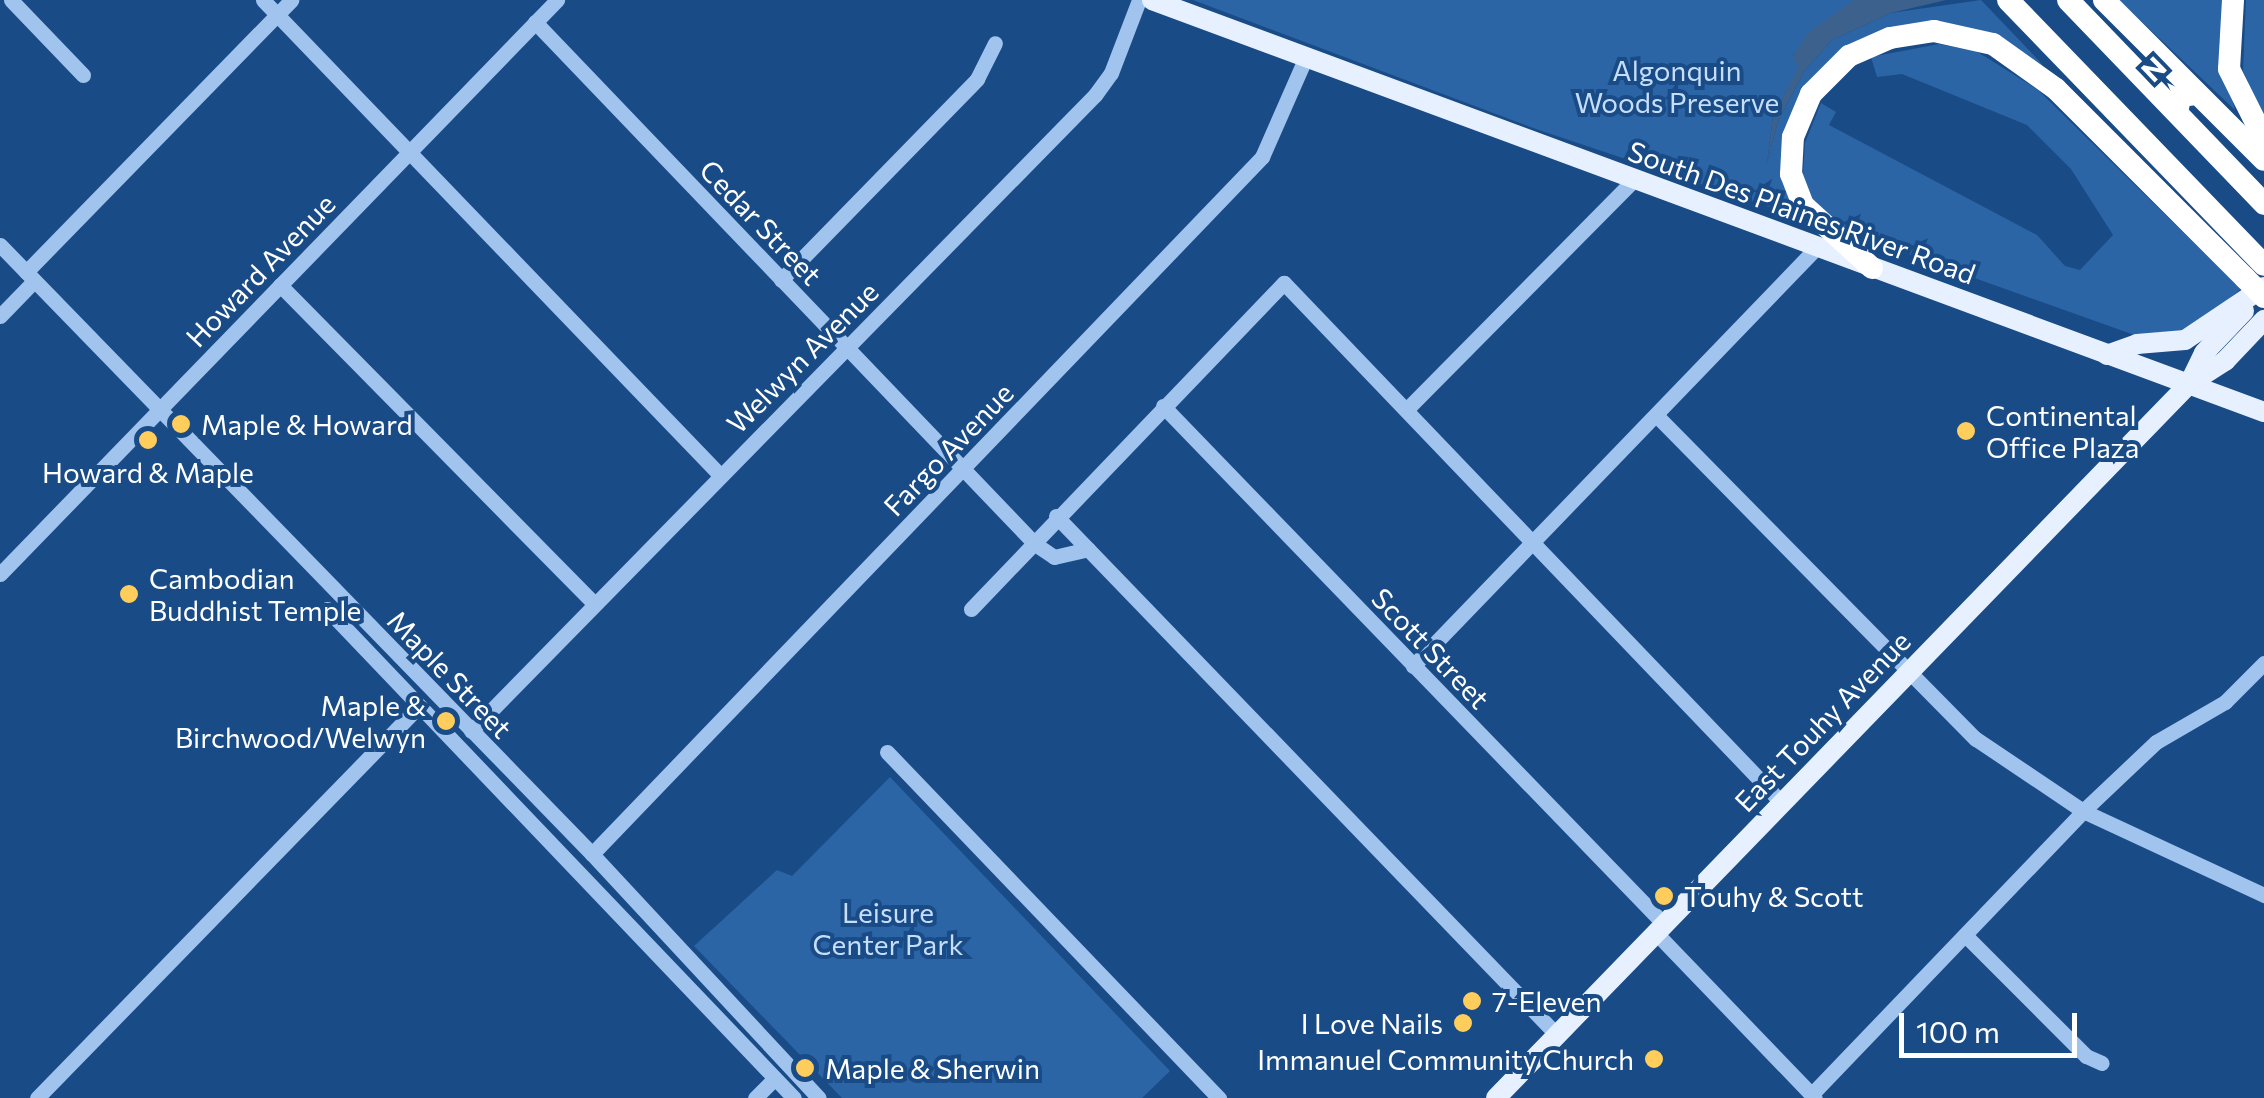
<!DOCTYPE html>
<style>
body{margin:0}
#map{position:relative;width:2264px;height:1098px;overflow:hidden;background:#194b87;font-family:Commissioner,sans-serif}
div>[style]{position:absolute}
.green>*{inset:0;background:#2c65a5}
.water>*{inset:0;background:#3c618d}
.minor>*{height:15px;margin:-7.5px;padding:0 7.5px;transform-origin:7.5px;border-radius:7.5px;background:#a0c4ed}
.major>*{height:20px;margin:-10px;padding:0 10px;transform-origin:10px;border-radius:10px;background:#e6f0ff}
.highway>*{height:22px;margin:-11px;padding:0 11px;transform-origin:11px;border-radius:11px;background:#fff}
.highway-bridge>*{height:22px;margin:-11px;padding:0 11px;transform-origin:11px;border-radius:11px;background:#fff}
.dots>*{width:28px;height:28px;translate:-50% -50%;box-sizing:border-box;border:5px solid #194b87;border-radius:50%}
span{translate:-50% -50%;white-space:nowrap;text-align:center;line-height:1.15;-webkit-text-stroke:8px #194b87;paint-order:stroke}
.park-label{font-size:28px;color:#c6def9}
.street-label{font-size:28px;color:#fff}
.poi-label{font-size:28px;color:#fff}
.left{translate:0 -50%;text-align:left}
.right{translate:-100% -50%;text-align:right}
.north{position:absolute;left:2124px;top:40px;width:100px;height:100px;-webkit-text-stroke:8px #194b87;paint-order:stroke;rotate:316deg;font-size:28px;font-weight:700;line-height:40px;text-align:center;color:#fff}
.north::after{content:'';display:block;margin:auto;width:35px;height:45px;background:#fff;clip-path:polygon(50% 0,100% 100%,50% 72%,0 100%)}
.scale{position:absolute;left:1899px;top:1013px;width:178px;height:45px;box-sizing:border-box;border:5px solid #fff;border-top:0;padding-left:12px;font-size:30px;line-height:35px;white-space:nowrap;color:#fff;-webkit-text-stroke:8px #194b87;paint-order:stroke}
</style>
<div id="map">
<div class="green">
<i style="clip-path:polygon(1193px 0,1854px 0,1793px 55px,1799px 68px,1773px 117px,1767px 163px,1778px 121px,1805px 70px,1832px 40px,1891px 13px,1981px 0,2043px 65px,1980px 31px,1834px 57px,1801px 92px,1799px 217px,1536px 129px)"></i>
<i style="clip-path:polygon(2119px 0,2225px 0,2219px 43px,2235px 110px)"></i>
<i style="clip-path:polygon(2246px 0,2264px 0,2264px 118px,2243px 71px)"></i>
<i style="clip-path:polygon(1939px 44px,1976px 51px,2037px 89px,2241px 289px,2192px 329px,2140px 337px,1840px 230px,1802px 190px,1805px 143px,1821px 103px,1836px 112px,1829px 125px,2037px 235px,2065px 266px,2080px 270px,2113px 235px,2071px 169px,2027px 125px,1902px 74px,1877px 77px,1871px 57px)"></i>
<i style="clip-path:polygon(890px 777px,1170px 1071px,1142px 1098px,842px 1098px,694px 946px,777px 870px,792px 876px)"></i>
</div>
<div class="water">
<i style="clip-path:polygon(1854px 0,1946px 0,1891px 13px,1832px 40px,1805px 70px,1778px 121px,1767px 163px,1773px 117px,1798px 68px,1793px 56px,1809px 32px)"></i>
</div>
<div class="minor">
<i style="left:11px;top:0;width:104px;rotate:46.2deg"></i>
<i style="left:263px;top:0;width:659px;rotate:46.11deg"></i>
<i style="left:535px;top:22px;width:723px;rotate:46.23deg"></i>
<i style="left:1035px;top:544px;width:23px;rotate:34deg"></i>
<i style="left:1054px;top:557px;width:35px;rotate:-13deg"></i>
<i style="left:0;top:245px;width:849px;rotate:45.81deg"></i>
<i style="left:592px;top:854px;width:333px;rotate:47.1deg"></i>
<i style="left:26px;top:272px;width:380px;rotate:-45.7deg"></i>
<i style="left:781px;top:280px;width:281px;rotate:-45.7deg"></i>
<i style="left:977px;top:79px;width:40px;rotate:-63.4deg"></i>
<i style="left:280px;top:285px;width:448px;rotate:45.4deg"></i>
<i style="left:0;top:316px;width:49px;rotate:-45.8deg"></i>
<i style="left:1163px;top:406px;width:721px;rotate:45.96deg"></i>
<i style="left:1407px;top:409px;width:322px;rotate:-45.3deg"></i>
<i style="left:1656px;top:415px;width:455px;rotate:45.4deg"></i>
<i style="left:1976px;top:739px;width:129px;rotate:33.9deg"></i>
<i style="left:2083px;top:811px;width:200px;rotate:24.9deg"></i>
<i style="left:1056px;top:516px;width:721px;rotate:46.01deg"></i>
<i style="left:0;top:574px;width:800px;rotate:-45.86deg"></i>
<i style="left:327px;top:609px;width:676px;rotate:46.32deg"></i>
<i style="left:971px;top:609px;width:452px;rotate:-46.2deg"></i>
<i style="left:1284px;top:283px;width:720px;rotate:46.24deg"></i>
<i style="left:1413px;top:666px;width:582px;rotate:-46.04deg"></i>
<i style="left:471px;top:731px;width:891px;rotate:-45.55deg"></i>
<i style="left:1095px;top:95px;width:27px;rotate:-54deg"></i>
<i style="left:1111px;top:73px;width:78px;rotate:-69deg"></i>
<i style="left:887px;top:752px;width:480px;rotate:46.2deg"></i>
<i style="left:592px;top:854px;width:967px;rotate:-46.13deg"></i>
<i style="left:1262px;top:157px;width:109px;rotate:-66.3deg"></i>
<i style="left:1656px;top:933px;width:229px;rotate:46.1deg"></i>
<i style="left:1965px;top:935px;width:171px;rotate:45deg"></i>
<i style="left:2086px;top:1056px;width:17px;rotate:24deg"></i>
<i style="left:1811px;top:1095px;width:393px;rotate:-46.2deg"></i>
<i style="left:2083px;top:811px;width:100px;rotate:-43.4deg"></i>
<i style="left:2156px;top:742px;width:80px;rotate:-30.1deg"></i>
<i style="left:2225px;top:702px;width:55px;rotate:-45deg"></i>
<i style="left:37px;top:1098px;width:547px;rotate:-45.74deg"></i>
<i style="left:755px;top:1098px;width:27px;rotate:-45deg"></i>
</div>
<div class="major">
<i style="left:1152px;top:0;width:1186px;rotate:20.33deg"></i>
<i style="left:2107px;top:355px;width:32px;rotate:-20deg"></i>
<i style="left:2137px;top:344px;width:48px;rotate:-4.8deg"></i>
<i style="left:2185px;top:340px;width:95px;rotate:-33.9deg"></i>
<i style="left:2190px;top:382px;width:32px;rotate:-64deg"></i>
<i style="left:2204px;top:353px;width:58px;rotate:-46.4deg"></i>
<i style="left:1496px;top:1098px;width:995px;rotate:-45.86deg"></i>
<i style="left:2189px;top:384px;width:43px;rotate:-32.6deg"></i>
<i style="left:2225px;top:361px;width:57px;rotate:-46.4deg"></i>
</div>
<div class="highway">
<i style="left:2008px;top:0;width:368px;rotate:46deg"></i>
<i style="left:2068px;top:0;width:283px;rotate:46.1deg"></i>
<i style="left:2104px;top:0;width:226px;rotate:45deg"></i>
<i style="left:2233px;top:0;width:69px;rotate:93.3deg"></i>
<i style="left:2229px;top:69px;width:78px;rotate:63.4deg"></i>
<i style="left:1872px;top:268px;width:93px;rotate:-137.6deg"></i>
<i style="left:1803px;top:205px;width:33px;rotate:-111deg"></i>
<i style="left:1791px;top:174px;width:37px;rotate:-87deg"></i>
<i style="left:1793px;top:137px;width:47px;rotate:-67.3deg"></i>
<i style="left:1811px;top:94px;width:54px;rotate:-45deg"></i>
<i style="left:1849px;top:56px;width:45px;rotate:-23.7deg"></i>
<i style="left:1890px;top:38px;width:45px;rotate:-9deg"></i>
<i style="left:1934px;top:31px;width:60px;rotate:12.4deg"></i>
<i style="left:1993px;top:44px;width:77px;rotate:35.5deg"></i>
<i style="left:2056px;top:89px;width:267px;rotate:45deg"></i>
</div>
<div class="highway-bridge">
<i style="left:2245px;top:278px;width:27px;rotate:45deg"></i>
</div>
<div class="dots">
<i style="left:181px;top:424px;background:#ffcd5c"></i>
<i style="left:1966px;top:431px;background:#ffcd5c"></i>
<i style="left:148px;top:440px;background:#ffcd5c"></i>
<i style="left:129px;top:594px;background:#ffcd5c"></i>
<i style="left:446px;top:721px;background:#ffcd5c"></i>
<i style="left:1664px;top:896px;background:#ffcd5c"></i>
<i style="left:1472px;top:1001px;background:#ffcd5c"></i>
<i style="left:1463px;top:1023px;background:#ffcd5c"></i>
<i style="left:1654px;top:1059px;background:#ffcd5c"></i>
<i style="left:805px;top:1068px;background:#ffcd5c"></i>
</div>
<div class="park-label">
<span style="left:1677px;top:86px">Algonquin<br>Woods Preserve</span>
<span style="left:888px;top:928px">Leisure<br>Center Park</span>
</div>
<div class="street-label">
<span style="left:1802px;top:212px;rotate:20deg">South Des Plaines River Road</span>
<span style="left:761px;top:222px;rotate:46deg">Cedar Street</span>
<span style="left:260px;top:270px;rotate:-46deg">Howard Avenue</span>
<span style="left:802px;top:357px;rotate:-45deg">Welwyn Avenue</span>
<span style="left:948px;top:449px;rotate:-46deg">Fargo Avenue</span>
<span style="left:1431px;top:648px;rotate:46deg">Scott Street</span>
<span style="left:450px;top:674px;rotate:46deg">Maple Street</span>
<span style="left:1822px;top:721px;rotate:-46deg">East Touhy Avenue</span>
</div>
<div class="poi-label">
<span class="left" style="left:1986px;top:431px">Continental<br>Office Plaza</span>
<span class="left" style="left:201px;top:424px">Maple &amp; Howard</span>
<span style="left:148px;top:472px">Howard &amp; Maple</span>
<span class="left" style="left:149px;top:594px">Cambodian<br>Buddhist Temple</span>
<span class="right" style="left:426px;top:721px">Maple &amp;<br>Birchwood/Welwyn</span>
<span class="left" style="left:1684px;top:896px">Touhy &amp; Scott</span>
<span class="left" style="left:1492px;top:1001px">7-Eleven</span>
<span class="right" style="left:1443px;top:1023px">I Love Nails</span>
<span class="right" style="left:1634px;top:1059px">Immanuel Community Church</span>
<span class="left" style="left:825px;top:1068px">Maple &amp; Sherwin</span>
</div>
<div class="north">N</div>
<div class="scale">100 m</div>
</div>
